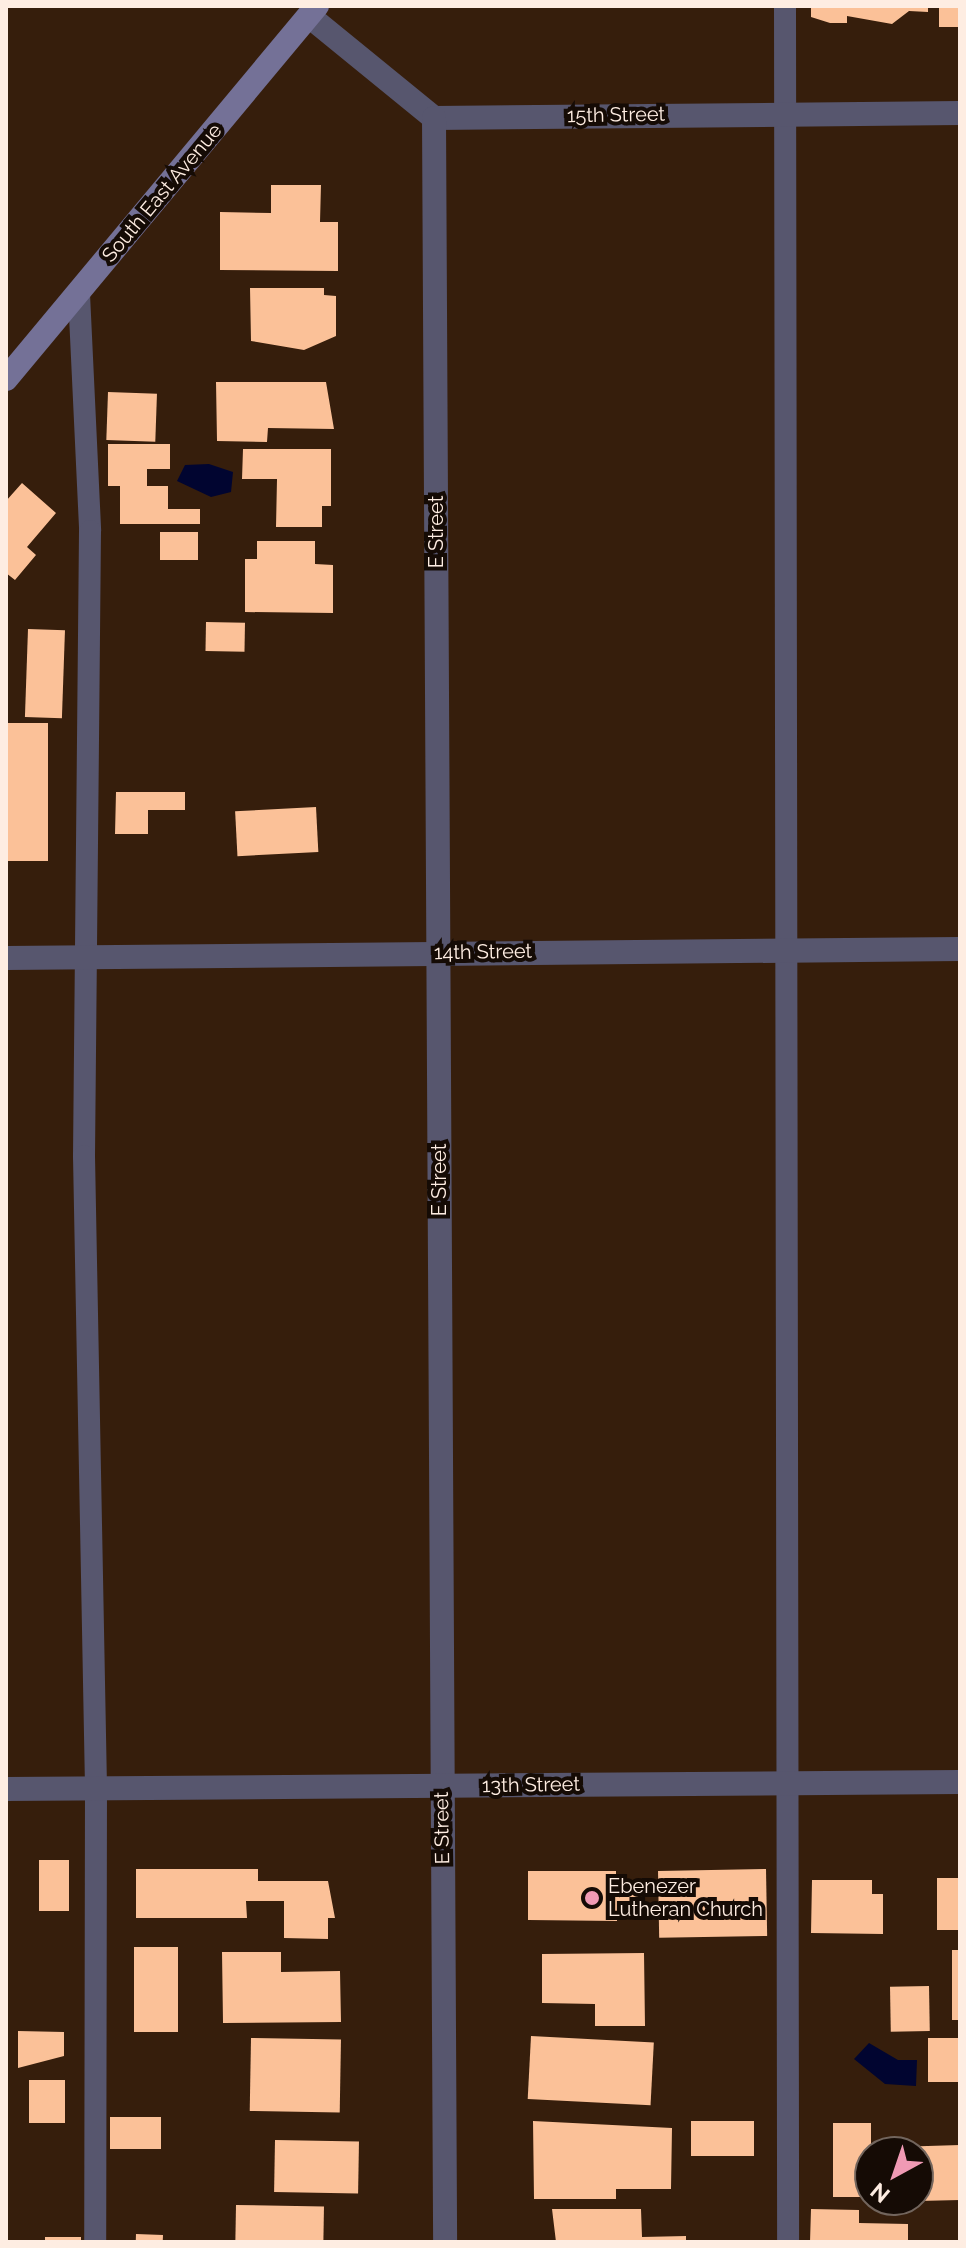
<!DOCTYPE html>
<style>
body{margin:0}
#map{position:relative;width:966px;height:2248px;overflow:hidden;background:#361e0c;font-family:Raleway,sans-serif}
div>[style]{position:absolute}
.water>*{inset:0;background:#010530}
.building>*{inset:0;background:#fbc198;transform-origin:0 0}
.lane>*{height:22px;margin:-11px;padding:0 11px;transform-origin:11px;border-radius:11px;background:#57566e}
.street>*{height:24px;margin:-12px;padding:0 12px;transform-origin:12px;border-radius:12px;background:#57566e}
.secondary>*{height:24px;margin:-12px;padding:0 12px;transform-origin:12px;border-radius:12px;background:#747197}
.dots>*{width:22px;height:22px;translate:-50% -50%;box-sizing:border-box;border:4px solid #150b05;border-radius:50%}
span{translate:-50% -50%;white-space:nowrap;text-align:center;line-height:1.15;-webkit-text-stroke:8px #150b05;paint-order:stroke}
.street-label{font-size:20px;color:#feede2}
.poi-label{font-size:20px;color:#feede2}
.left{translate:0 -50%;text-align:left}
.frame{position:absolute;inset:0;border:8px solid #feede2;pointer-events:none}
.north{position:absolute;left:854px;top:2136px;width:80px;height:80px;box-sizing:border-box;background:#150b05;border:2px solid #72655d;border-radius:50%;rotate:220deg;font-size:22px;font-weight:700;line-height:32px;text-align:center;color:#feede2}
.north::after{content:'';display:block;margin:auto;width:28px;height:36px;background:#f09ab4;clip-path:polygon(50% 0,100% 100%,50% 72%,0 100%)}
</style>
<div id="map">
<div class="water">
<i style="clip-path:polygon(209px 464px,233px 472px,231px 492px,211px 497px,177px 481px,185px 465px)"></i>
<i style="clip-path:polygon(869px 2043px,898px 2060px,917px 2060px,916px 2086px,885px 2084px,854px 2059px)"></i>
</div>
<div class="building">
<i style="clip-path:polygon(811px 6px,928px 6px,928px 12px,909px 11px,892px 24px,847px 16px,847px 23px,830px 23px,811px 17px)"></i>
<i style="left:939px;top:6px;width:21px;height:21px"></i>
<i style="clip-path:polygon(271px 185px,321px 185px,320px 222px,338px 222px,338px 271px,220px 270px,220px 212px,271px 213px)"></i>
<i style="clip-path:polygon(250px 288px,324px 288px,324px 295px,336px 296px,336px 336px,304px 350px,251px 341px)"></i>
<i style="clip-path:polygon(216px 382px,326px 382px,334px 429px,268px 428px,267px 442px,217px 441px)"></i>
<i style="left:108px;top:392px;width:49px;height:48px;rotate:2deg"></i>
<i style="clip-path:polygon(108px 444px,170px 444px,170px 469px,147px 469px,147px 486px,168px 486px,168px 509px,200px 509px,200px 524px,120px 524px,120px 486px,108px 486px)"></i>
<i style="clip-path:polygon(243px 449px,331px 449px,331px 506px,322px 506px,322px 527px,276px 527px,277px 479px,242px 479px)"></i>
<i style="clip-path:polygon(22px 483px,56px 513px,27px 547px,36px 555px,15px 580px,6px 573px,6px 501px)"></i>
<i style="left:160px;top:532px;width:38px;height:28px"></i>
<i style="clip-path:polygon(257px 541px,315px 541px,315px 564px,333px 565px,333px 613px,245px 612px,245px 559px,257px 559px)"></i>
<i style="left:206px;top:622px;width:39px;height:29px;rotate:1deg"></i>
<i style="left:28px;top:629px;width:37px;height:88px;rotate:2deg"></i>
<i style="left:6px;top:723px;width:42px;height:138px"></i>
<i style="clip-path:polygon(116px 792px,185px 792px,185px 810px,148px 810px,148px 834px,115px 834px)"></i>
<i style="left:316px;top:807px;width:45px;height:81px;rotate:87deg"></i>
<i style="left:39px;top:1860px;width:30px;height:51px"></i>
<i style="clip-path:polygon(136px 1869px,258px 1869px,258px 1881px,328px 1881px,335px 1918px,328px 1918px,328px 1939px,284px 1938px,284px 1901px,246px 1901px,247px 1918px,136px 1918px)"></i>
<i style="left:766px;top:1869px;width:67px;height:108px;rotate:89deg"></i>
<i style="clip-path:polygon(528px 1871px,616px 1871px,616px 1881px,639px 1881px,639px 1912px,617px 1912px,617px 1921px,528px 1920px)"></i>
<i style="left:937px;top:1878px;width:23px;height:52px"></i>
<i style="clip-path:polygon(812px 1880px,872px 1880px,872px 1894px,883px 1894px,883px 1934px,811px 1933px)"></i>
<i style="left:134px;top:1947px;width:44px;height:85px"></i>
<i style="left:952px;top:1950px;width:8px;height:70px"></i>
<i style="clip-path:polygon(222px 1952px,281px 1952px,281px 1972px,340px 1971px,341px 2022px,223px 2023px)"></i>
<i style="clip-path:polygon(644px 1953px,645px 2026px,595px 2026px,595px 2004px,542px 2003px,542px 1954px)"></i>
<i style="left:929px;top:1986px;width:45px;height:39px;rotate:89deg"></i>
<i style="clip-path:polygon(18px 2031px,64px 2032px,64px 2056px,18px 2068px)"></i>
<i style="left:531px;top:2036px;width:123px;height:63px;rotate:3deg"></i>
<i style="left:251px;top:2038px;width:90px;height:73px;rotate:1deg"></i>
<i style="left:960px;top:2038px;width:44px;height:32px;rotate:90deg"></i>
<i style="left:29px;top:2080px;width:36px;height:43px"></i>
<i style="left:161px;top:2117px;width:32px;height:51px;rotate:90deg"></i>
<i style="clip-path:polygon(533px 2121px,672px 2128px,671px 2189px,616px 2189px,616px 2199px,534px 2199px)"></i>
<i style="left:691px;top:2121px;width:63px;height:35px"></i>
<i style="left:833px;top:2123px;width:38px;height:74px"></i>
<i style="left:275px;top:2140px;width:84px;height:52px;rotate:1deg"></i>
<i style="clip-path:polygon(960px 2145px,960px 2200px,918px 2201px,918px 2152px,895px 2147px)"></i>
<i style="left:236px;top:2205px;width:88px;height:37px;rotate:1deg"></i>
<i style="clip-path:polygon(552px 2209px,641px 2209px,642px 2237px,686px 2236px,686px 2242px,556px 2242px)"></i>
<i style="clip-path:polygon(811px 2209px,859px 2210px,859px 2223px,908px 2224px,908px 2242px,810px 2242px)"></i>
<i style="left:136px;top:2234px;width:27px;height:8px;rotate:2deg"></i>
<i style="left:45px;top:2237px;width:36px;height:5px"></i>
</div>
<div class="lane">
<i style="left:785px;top:6px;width:2236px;rotate:89.92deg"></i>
<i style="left:79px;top:294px;width:237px;rotate:87.3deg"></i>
<i style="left:90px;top:531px;width:625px;rotate:90.55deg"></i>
<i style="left:84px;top:1156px;width:632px;rotate:88.91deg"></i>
<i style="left:96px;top:1788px;width:454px;rotate:90.1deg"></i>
</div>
<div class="street">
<i style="left:309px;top:16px;width:161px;rotate:39.2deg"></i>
<i style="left:434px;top:118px;width:526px;rotate:-0.54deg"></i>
<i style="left:434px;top:118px;width:2124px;rotate:89.7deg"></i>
<i style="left:6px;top:958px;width:954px;rotate:-0.54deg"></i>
<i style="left:6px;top:1789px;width:954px;rotate:-0.42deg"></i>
</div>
<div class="secondary">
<i style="left:6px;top:379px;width:486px;rotate:-50.2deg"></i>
</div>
<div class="dots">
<i style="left:592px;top:1898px;background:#f09ab4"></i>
</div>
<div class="street-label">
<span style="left:616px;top:115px;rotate:-1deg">15th Street</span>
<span style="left:162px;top:193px;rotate:-50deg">South East Avenue</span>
<span style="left:436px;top:532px;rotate:-90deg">E Street</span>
<span style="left:483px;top:952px;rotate:-1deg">14th Street</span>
<span style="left:439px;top:1180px;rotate:-90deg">E Street</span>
<span style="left:531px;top:1785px;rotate:-1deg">13th Street</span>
<span style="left:442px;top:1828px;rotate:-91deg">E Street</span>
</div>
<div class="poi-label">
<span class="left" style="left:608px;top:1898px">Ebenezer<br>Lutheran Church</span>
</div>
<div class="frame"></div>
<div class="north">N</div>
</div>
